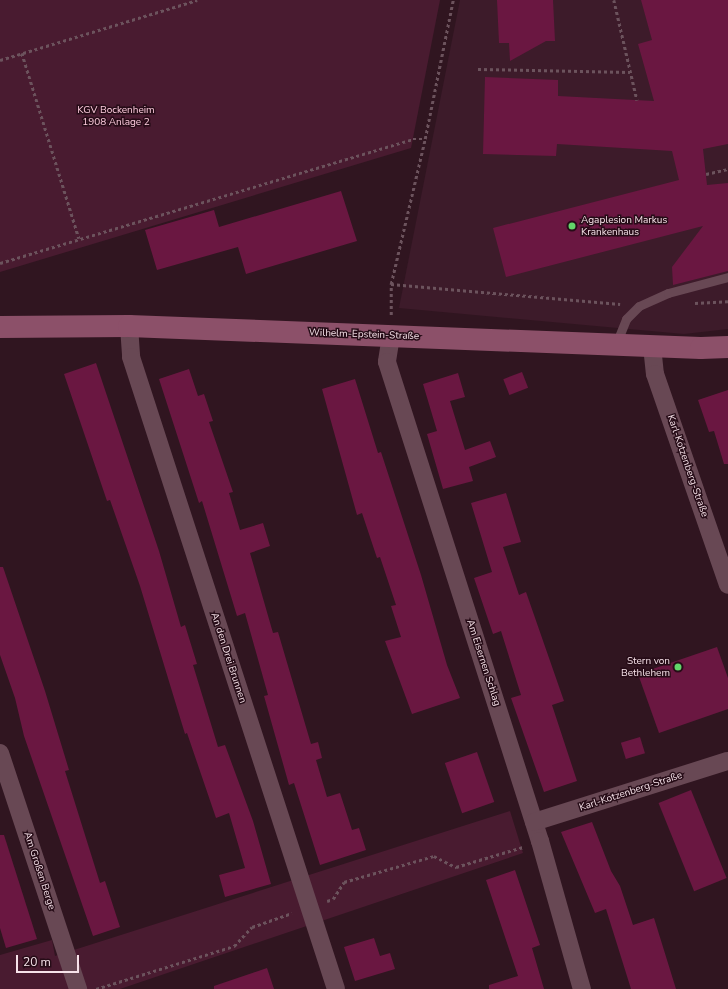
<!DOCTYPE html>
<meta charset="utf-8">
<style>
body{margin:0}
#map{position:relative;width:728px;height:989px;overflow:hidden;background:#301520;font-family:"Nunito Sans",sans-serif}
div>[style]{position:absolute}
.built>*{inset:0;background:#3d1b2a}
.green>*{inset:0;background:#491b30}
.building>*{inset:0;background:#6a1741;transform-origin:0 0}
.path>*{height:2.5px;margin-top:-1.25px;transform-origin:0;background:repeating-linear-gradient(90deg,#6c535d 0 3px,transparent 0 6px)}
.lane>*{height:9px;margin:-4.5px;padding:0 4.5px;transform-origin:4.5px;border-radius:4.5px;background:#684854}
.street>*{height:18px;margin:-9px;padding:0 9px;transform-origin:9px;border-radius:9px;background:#684854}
.secondary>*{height:22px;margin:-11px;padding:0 11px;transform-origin:11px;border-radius:11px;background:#8c5069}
.dots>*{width:11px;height:11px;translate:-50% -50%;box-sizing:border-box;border:2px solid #260c17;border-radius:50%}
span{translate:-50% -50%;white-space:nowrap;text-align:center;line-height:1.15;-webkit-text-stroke:3px #260c17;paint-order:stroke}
.park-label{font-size:10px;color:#feccde}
.poi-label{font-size:10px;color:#f7e3ea}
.left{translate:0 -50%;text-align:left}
.right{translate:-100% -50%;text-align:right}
.street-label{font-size:10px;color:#f7e3ea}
.scale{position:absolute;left:16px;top:955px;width:63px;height:18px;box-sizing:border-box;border:2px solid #f7e3ea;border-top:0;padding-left:5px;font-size:12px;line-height:14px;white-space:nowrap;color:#f7e3ea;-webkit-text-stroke:3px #260c17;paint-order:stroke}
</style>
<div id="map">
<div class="built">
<i style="clip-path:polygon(460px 0,728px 0,728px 329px,684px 334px,399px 308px)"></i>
</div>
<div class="green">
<i style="clip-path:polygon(0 0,440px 0,411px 148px,0 272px)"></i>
<i style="clip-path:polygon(510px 811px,523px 853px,120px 989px,0 989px,0 955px,52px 940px,55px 956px)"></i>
</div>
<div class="building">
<i style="clip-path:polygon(497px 0,553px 0,555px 41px,546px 41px,510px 61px,509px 43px,499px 43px)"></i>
<i style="clip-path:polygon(641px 0,728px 0,728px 144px,703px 149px,707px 185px,728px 183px,728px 271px,673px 285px,672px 267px,703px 226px,506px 277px,493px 228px,679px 180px,672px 151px,557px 144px,556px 156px,483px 154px,485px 77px,558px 80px,558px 96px,654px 101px,638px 44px,652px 40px)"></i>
<i style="clip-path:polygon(341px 191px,357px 241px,246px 274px,238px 247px,157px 270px,145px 230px,214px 210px,219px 227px)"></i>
<i style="clip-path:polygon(96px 363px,159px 551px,181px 627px,185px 625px,197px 664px,193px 665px,218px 747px,225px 745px,253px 821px,271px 884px,225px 897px,219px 875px,245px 868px,229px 813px,216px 818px,187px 733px,185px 734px,140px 586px,110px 500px,107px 501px,64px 374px)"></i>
<i style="clip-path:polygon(189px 369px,198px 396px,204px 394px,213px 421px,209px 422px,233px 492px,229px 493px,240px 530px,263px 523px,270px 546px,250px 553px,273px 633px,278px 632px,311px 744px,318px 742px,322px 758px,316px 760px,327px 797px,340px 793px,352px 830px,359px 828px,366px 850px,320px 865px,294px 783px,289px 785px,264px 696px,268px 695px,245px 613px,237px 616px,202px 501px,199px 503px,159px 379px)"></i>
<i style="left:522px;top:372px;width:17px;height:20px;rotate:69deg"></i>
<i style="clip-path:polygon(458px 373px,465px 397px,450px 401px,465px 450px,490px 441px,496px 457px,469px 467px,473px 481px,443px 489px,427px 434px,437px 431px,423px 384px)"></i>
<i style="clip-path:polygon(355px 379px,378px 453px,381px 452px,421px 575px,447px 665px,460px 698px,412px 714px,385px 641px,401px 637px,391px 606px,396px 605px,380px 557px,377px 558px,362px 513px,357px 515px,322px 389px)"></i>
<i style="clip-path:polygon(728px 390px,728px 464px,724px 464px,714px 431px,709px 432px,698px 400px)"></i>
<i style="clip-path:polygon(506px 493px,521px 542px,503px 547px,519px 595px,526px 592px,564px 701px,552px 705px,577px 781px,544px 792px,511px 698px,521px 695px,501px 631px,493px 634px,474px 578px,492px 572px,471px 503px)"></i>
<i style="clip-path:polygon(0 567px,3px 567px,45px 691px,69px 770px,65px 771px,100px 883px,105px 881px,120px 927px,93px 936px,24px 736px,15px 698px,0 655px)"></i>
<i style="clip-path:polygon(717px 647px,728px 678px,728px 709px,659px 733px,638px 674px)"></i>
<i style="left:640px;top:737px;width:17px;height:20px;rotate:73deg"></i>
<i style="left:477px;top:752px;width:53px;height:34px;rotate:71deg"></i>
<i style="left:691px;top:790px;width:95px;height:35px;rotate:68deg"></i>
<i style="clip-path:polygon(592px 822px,611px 871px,620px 886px,633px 925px,654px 918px,676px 989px,631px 989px,606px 909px,595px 913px,561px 832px)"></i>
<i style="clip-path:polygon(0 835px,4px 835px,37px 939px,6px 948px,0 928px)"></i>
<i style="clip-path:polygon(515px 870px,540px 945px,532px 948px,544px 989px,489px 989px,489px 985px,518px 976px,486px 880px)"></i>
<i style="clip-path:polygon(374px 938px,380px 956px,390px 953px,395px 969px,355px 981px,344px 947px)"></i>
<i style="clip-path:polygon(267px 968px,274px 989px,214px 989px,214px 986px)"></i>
</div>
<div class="path">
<i style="left:614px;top:0;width:103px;rotate:77deg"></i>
<i style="left:22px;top:53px;width:194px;rotate:72.9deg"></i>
<i style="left:0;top:60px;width:206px;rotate:-16.9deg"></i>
<i style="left:478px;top:69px;width:151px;rotate:1.1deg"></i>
<i style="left:706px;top:174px;width:23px;rotate:-13deg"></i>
<i style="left:0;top:263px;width:431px;rotate:-16.7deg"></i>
<i style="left:413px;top:139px;width:12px"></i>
<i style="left:391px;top:284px;width:230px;rotate:5deg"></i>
<i style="left:695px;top:303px;width:33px;rotate:-3deg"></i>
<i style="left:391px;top:315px;width:31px;rotate:-90deg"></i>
<i style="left:391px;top:284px;width:149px;rotate:-76.8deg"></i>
<i style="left:425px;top:139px;width:142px;rotate:-78.6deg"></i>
<i style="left:327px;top:901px;width:6px;rotate:-18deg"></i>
<i style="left:333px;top:899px;width:20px;rotate:-57deg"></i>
<i style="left:344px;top:882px;width:94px;rotate:-16.1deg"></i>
<i style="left:434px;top:856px;width:25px;rotate:27deg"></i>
<i style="left:456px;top:867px;width:70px;rotate:-16.6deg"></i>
<i style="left:96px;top:989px;width:145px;rotate:-17.3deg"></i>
<i style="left:234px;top:946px;width:26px;rotate:-47deg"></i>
<i style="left:252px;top:927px;width:42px;rotate:-19.3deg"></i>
</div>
<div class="lane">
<i style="left:616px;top:344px;width:27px;rotate:-68deg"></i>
<i style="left:626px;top:319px;width:18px;rotate:-45deg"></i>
<i style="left:639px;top:306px;width:32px;rotate:-24deg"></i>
<i style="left:668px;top:293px;width:62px;rotate:-14.9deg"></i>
</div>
<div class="street">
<i style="left:129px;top:326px;width:31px;rotate:86deg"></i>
<i style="left:131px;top:357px;width:664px;rotate:72.03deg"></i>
<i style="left:391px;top:336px;width:26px;rotate:99deg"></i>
<i style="left:387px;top:362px;width:503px;rotate:72.29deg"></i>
<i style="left:540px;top:841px;width:154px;rotate:74.2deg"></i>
<i style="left:652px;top:346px;width:28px;rotate:84deg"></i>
<i style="left:655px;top:374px;width:223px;rotate:70.9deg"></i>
<i style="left:0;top:753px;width:249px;rotate:71.7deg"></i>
<i style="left:534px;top:822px;width:203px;rotate:-17.5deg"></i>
</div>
<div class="secondary">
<i style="left:0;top:327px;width:129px;rotate:-0.4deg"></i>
<i style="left:129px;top:326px;width:572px;rotate:2.2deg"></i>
<i style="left:701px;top:348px;width:27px;rotate:-2deg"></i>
</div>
<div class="dots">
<i style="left:572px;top:226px;background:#62d469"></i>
<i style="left:678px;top:667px;background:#62d469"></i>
</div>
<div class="park-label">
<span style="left:116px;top:116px">KGV Bockenheim<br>1908 Anlage 2</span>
</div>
<div class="poi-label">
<span class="left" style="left:581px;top:226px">Agaplesion Markus<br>Krankenhaus</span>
<span class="right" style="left:670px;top:667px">Stern von<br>Bethlehem</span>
</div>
<div class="street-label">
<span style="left:364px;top:335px;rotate:2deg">Wilhelm-Epstein-Straße</span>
<span style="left:687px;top:466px;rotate:71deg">Karl-Kotzenberg-Straße</span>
<span style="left:228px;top:658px;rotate:72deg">An den Drei Brunnen</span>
<span style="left:483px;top:663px;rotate:72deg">Am Eisernen Schlag</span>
<span style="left:631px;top:792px;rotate:-18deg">Karl-Kotzenberg-Straße</span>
<span style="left:39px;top:871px;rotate:72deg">Am Großen Berge</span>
</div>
<div class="scale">20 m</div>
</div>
